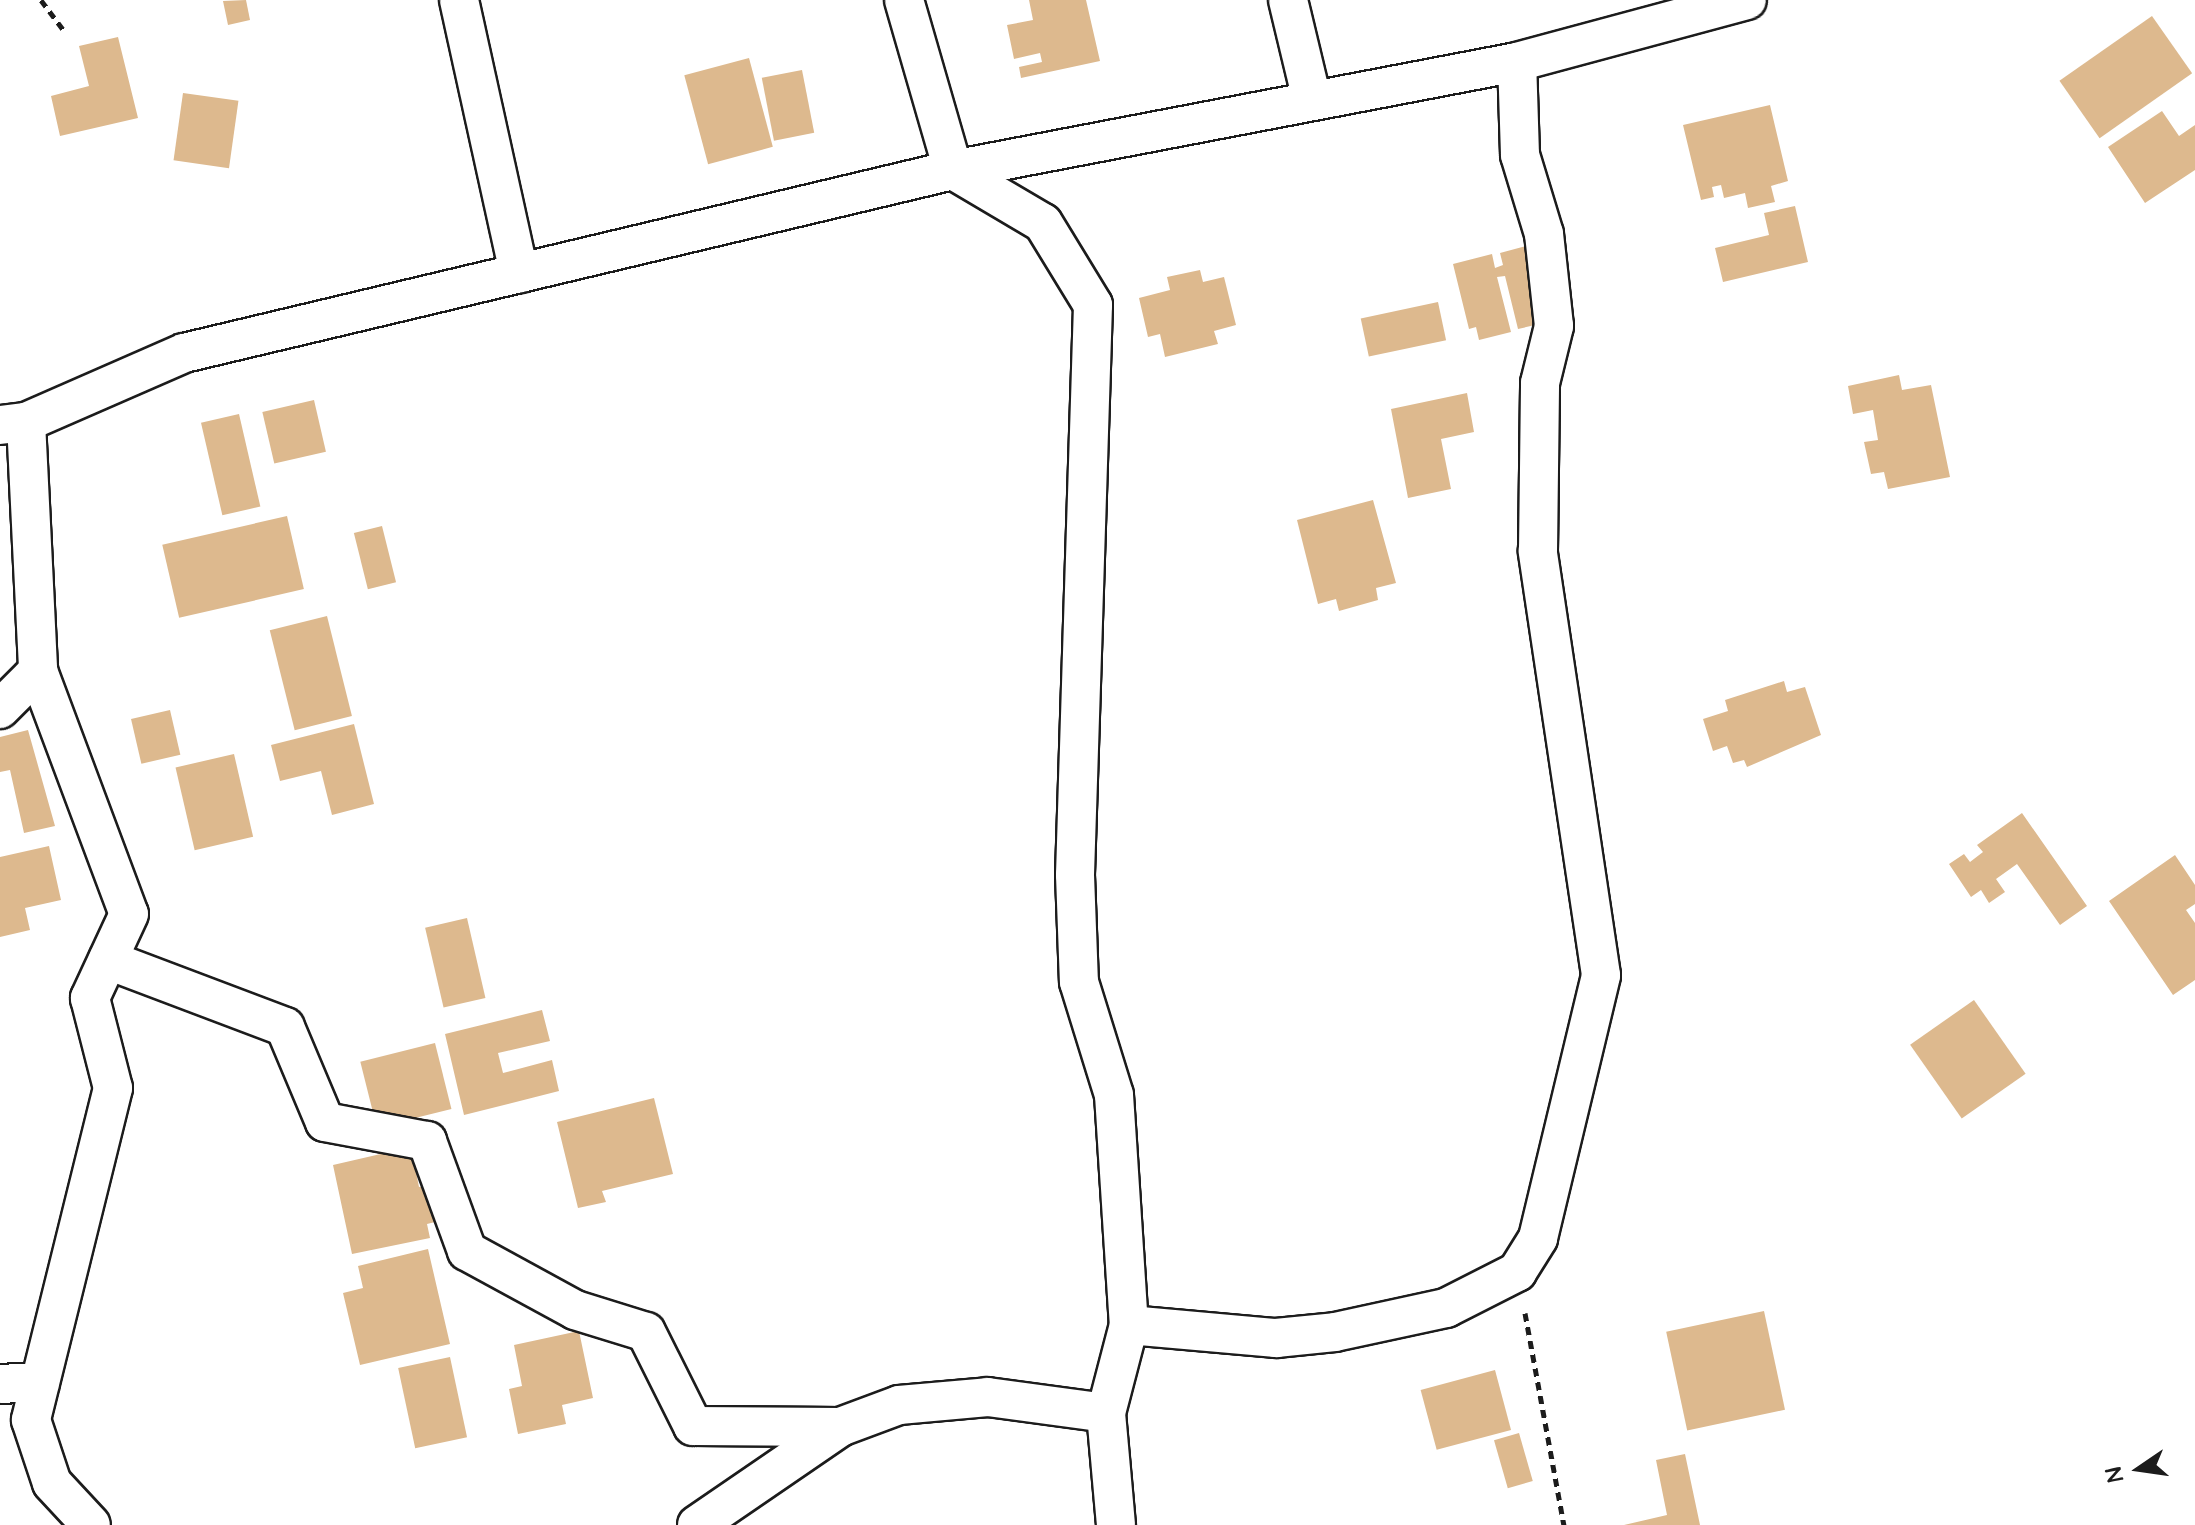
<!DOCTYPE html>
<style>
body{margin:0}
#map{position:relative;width:2195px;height:1525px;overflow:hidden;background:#fff;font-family:"Architects Daughter",sans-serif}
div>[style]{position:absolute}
.building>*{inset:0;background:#ddb98e;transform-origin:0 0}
.path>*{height:5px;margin-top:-2.5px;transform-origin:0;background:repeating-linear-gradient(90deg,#1c1c1c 0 8px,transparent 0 14px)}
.roads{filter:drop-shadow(2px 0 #1c1c1c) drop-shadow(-2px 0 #1c1c1c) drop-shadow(0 2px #1c1c1c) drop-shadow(0 -2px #1c1c1c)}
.minor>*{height:38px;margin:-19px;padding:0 19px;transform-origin:19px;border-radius:19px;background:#fff}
span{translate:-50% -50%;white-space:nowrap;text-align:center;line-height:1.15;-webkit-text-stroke:8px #fff;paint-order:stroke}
.north{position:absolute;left:2099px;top:1429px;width:80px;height:80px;-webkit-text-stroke:6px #fff;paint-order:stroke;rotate:257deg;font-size:22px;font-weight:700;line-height:32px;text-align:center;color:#1c1c1c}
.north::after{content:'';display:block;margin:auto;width:28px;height:36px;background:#1c1c1c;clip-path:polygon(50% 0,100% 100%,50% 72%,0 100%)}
</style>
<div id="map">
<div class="building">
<i style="clip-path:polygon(246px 0,250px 20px,228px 25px,223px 1px)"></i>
<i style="clip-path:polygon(1029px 0,1086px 0,1100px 61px,1021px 78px,1019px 67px,1042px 62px,1040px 53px,1014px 59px,1007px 25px,1033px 20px)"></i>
<i style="left:2152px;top:16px;width:70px;height:113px;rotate:55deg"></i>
<i style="clip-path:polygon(118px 37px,138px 118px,60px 136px,51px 96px,89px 86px,79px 46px)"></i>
<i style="left:749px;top:58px;width:92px;height:67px;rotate:75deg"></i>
<i style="left:802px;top:70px;width:64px;height:41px;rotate:79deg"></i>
<i style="left:183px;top:93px;width:56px;height:68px;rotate:8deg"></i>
<i style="clip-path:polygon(1770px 105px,1788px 181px,1771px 186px,1775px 202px,1748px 208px,1745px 193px,1724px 198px,1721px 185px,1712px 187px,1714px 197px,1701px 200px,1683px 125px)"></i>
<i style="clip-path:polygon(2162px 111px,2179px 136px,2195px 125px,2195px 170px,2145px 203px,2108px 147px)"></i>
<i style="clip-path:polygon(1795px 206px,1808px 262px,1723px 282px,1715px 248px,1769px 235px,1764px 213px)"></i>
<i style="clip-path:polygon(1526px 246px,1544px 323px,1518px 329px,1505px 276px,1497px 277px,1511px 332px,1479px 340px,1476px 327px,1469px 329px,1453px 264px,1492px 254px,1495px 268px,1503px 265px,1500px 253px)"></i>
<i style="clip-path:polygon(1200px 270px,1203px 282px,1224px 277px,1236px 325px,1214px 331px,1218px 344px,1165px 357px,1160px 334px,1148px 337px,1139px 298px,1170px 290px,1167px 277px)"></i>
<i style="left:1438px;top:302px;width:39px;height:79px;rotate:78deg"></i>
<i style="clip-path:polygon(1899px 375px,1902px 390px,1931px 385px,1950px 477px,1888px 489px,1884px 472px,1871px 474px,1864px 442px,1878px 440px,1873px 410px,1853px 414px,1848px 386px)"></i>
<i style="clip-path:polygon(1467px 393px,1474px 432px,1441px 439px,1451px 489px,1408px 498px,1391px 409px)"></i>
<i style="left:314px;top:400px;width:53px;height:53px;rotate:77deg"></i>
<i style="left:239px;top:414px;width:95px;height:39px;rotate:77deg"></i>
<i style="clip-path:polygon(1373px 500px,1396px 583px,1376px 588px,1378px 600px,1339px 611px,1336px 599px,1318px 604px,1297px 520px)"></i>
<i style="left:287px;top:516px;width:75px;height:128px;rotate:77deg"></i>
<i style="left:382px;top:526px;width:58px;height:29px;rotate:76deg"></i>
<i style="left:327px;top:616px;width:103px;height:59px;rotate:76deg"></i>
<i style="clip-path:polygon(1784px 681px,1787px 692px,1805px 687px,1821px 735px,1747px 767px,1744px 760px,1733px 763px,1727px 746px,1713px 751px,1703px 719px,1728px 711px,1725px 700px)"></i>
<i style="left:170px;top:710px;width:46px;height:40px;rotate:77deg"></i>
<i style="clip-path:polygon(354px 724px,374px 804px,332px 815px,321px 771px,280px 781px,271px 745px)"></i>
<i style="clip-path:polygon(28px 730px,55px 826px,24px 833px,10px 770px,0 772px,0 737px)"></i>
<i style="left:234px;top:754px;width:85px;height:60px;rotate:77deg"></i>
<i style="clip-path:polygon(2022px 813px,2087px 906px,2060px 925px,2017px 864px,1996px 879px,2005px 892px,1989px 903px,1981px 890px,1971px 897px,1949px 864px,1964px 854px,1970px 862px,1983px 852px,1977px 845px)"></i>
<i style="clip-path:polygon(49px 846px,61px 900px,25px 908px,30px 930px,0 937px,0 857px)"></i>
<i style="clip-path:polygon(2175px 855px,2195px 885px,2195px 904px,2186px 910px,2195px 923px,2195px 980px,2173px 995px,2109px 901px)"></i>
<i style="left:467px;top:918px;width:82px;height:43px;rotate:77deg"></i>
<i style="left:1974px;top:1000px;width:90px;height:78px;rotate:55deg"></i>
<i style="clip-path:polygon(542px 1010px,550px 1041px,498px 1053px,503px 1073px,552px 1060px,559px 1091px,464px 1115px,445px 1034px)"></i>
<i style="left:435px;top:1043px;width:68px;height:77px;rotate:76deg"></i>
<i style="clip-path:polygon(654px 1098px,673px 1174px,602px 1191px,606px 1202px,578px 1208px,557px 1122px)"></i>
<i style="clip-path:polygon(411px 1147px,419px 1187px,431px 1185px,439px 1221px,427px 1224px,430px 1238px,352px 1254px,333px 1165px)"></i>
<i style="clip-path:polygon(428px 1249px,450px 1344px,360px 1365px,343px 1293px,363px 1288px,358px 1266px)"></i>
<i style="left:1764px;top:1311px;width:101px;height:100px;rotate:78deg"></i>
<i style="clip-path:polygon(579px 1331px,593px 1398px,562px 1405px,566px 1424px,518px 1434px,509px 1389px,522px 1386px,514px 1345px)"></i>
<i style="left:450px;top:1357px;width:82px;height:53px;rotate:78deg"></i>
<i style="left:1495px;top:1370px;width:62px;height:77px;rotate:75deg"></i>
<i style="left:1519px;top:1433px;width:50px;height:26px;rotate:74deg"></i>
<i style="clip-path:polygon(1685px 1454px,1700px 1525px,1624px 1525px,1667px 1515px,1656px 1460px)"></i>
</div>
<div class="path">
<i style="left:41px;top:0;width:39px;rotate:53deg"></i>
<i style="left:1525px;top:1313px;width:216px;rotate:79.6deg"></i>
</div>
<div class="roads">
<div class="minor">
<i style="left:459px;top:0;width:280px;rotate:77.6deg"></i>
<i style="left:904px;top:0;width:177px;rotate:73.9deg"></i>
<i style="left:953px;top:170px;width:104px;rotate:30.5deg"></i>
<i style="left:1043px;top:223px;width:96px;rotate:58.6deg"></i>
<i style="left:1093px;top:305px;width:570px;rotate:91.81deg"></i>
<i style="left:1075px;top:875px;width:107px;rotate:87.9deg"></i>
<i style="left:1079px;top:982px;width:118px;rotate:72.8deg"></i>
<i style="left:1114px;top:1095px;width:230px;rotate:86.3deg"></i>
<i style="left:1288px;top:0;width:103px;rotate:76.5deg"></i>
<i style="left:26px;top:422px;width:249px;rotate:87.2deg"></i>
<i style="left:38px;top:671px;width:259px;rotate:69.5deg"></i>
<i style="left:129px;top:914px;width:93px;rotate:114.9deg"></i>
<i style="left:90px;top:998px;width:93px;rotate:75.7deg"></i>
<i style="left:113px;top:1088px;width:342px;rotate:103.9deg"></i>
<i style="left:31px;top:1420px;width:66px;rotate:71.6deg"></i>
<i style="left:52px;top:1483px;width:57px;rotate:47.1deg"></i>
<i style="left:0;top:425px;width:26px;rotate:-7deg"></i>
<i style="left:26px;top:422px;width:172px;rotate:-23.6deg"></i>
<i style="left:184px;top:353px;width:790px;rotate:-13.39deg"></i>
<i style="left:953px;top:170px;width:574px;rotate:-10.84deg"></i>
<i style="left:1517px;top:62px;width:238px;rotate:-15.1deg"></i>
<i style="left:0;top:709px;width:54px;rotate:-45deg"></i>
<i style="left:108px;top:960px;width:189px;rotate:20.7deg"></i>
<i style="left:285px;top:1027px;width:103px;rotate:67.2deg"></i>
<i style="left:325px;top:1122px;width:104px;rotate:10.6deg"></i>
<i style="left:427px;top:1141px;width:117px;rotate:70deg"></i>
<i style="left:467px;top:1251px;width:123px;rotate:28.6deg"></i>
<i style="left:575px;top:1310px;width:74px;rotate:17.2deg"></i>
<i style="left:646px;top:1332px;width:105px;rotate:63.4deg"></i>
<i style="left:693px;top:1426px;width:147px;rotate:0.4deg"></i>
<i style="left:0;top:1384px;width:40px;rotate:-2.9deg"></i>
<i style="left:1106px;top:1413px;width:91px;rotate:-75.4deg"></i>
<i style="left:1129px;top:1325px;width:148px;rotate:5.1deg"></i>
<i style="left:1276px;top:1338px;width:59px;rotate:-5.8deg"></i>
<i style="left:1335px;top:1332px;width:114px;rotate:-12.2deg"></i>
<i style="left:1446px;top:1308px;width:80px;rotate:-26.9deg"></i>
<i style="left:1517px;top:1272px;width:40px;rotate:-58deg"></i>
<i style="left:1538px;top:1238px;width:270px;rotate:-76.5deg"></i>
<i style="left:1601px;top:975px;width:429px;rotate:-98.5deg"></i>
<i style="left:1538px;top:551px;width:168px;rotate:-89.3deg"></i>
<i style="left:1540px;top:383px;width:59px;rotate:-76.2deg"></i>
<i style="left:1554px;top:326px;width:93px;rotate:-96.2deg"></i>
<i style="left:1544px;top:234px;width:83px;rotate:-106.9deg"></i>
<i style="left:1520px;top:155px;width:93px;rotate:-91.8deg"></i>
<i style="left:697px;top:1525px;width:173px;rotate:-34.4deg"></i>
<i style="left:840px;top:1427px;width:63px;rotate:-20.4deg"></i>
<i style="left:899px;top:1405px;width:89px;rotate:-5.1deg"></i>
<i style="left:988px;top:1397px;width:119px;rotate:7.7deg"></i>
<i style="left:1106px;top:1413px;width:112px;rotate:84.9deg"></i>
</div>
</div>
<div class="north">N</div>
</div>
